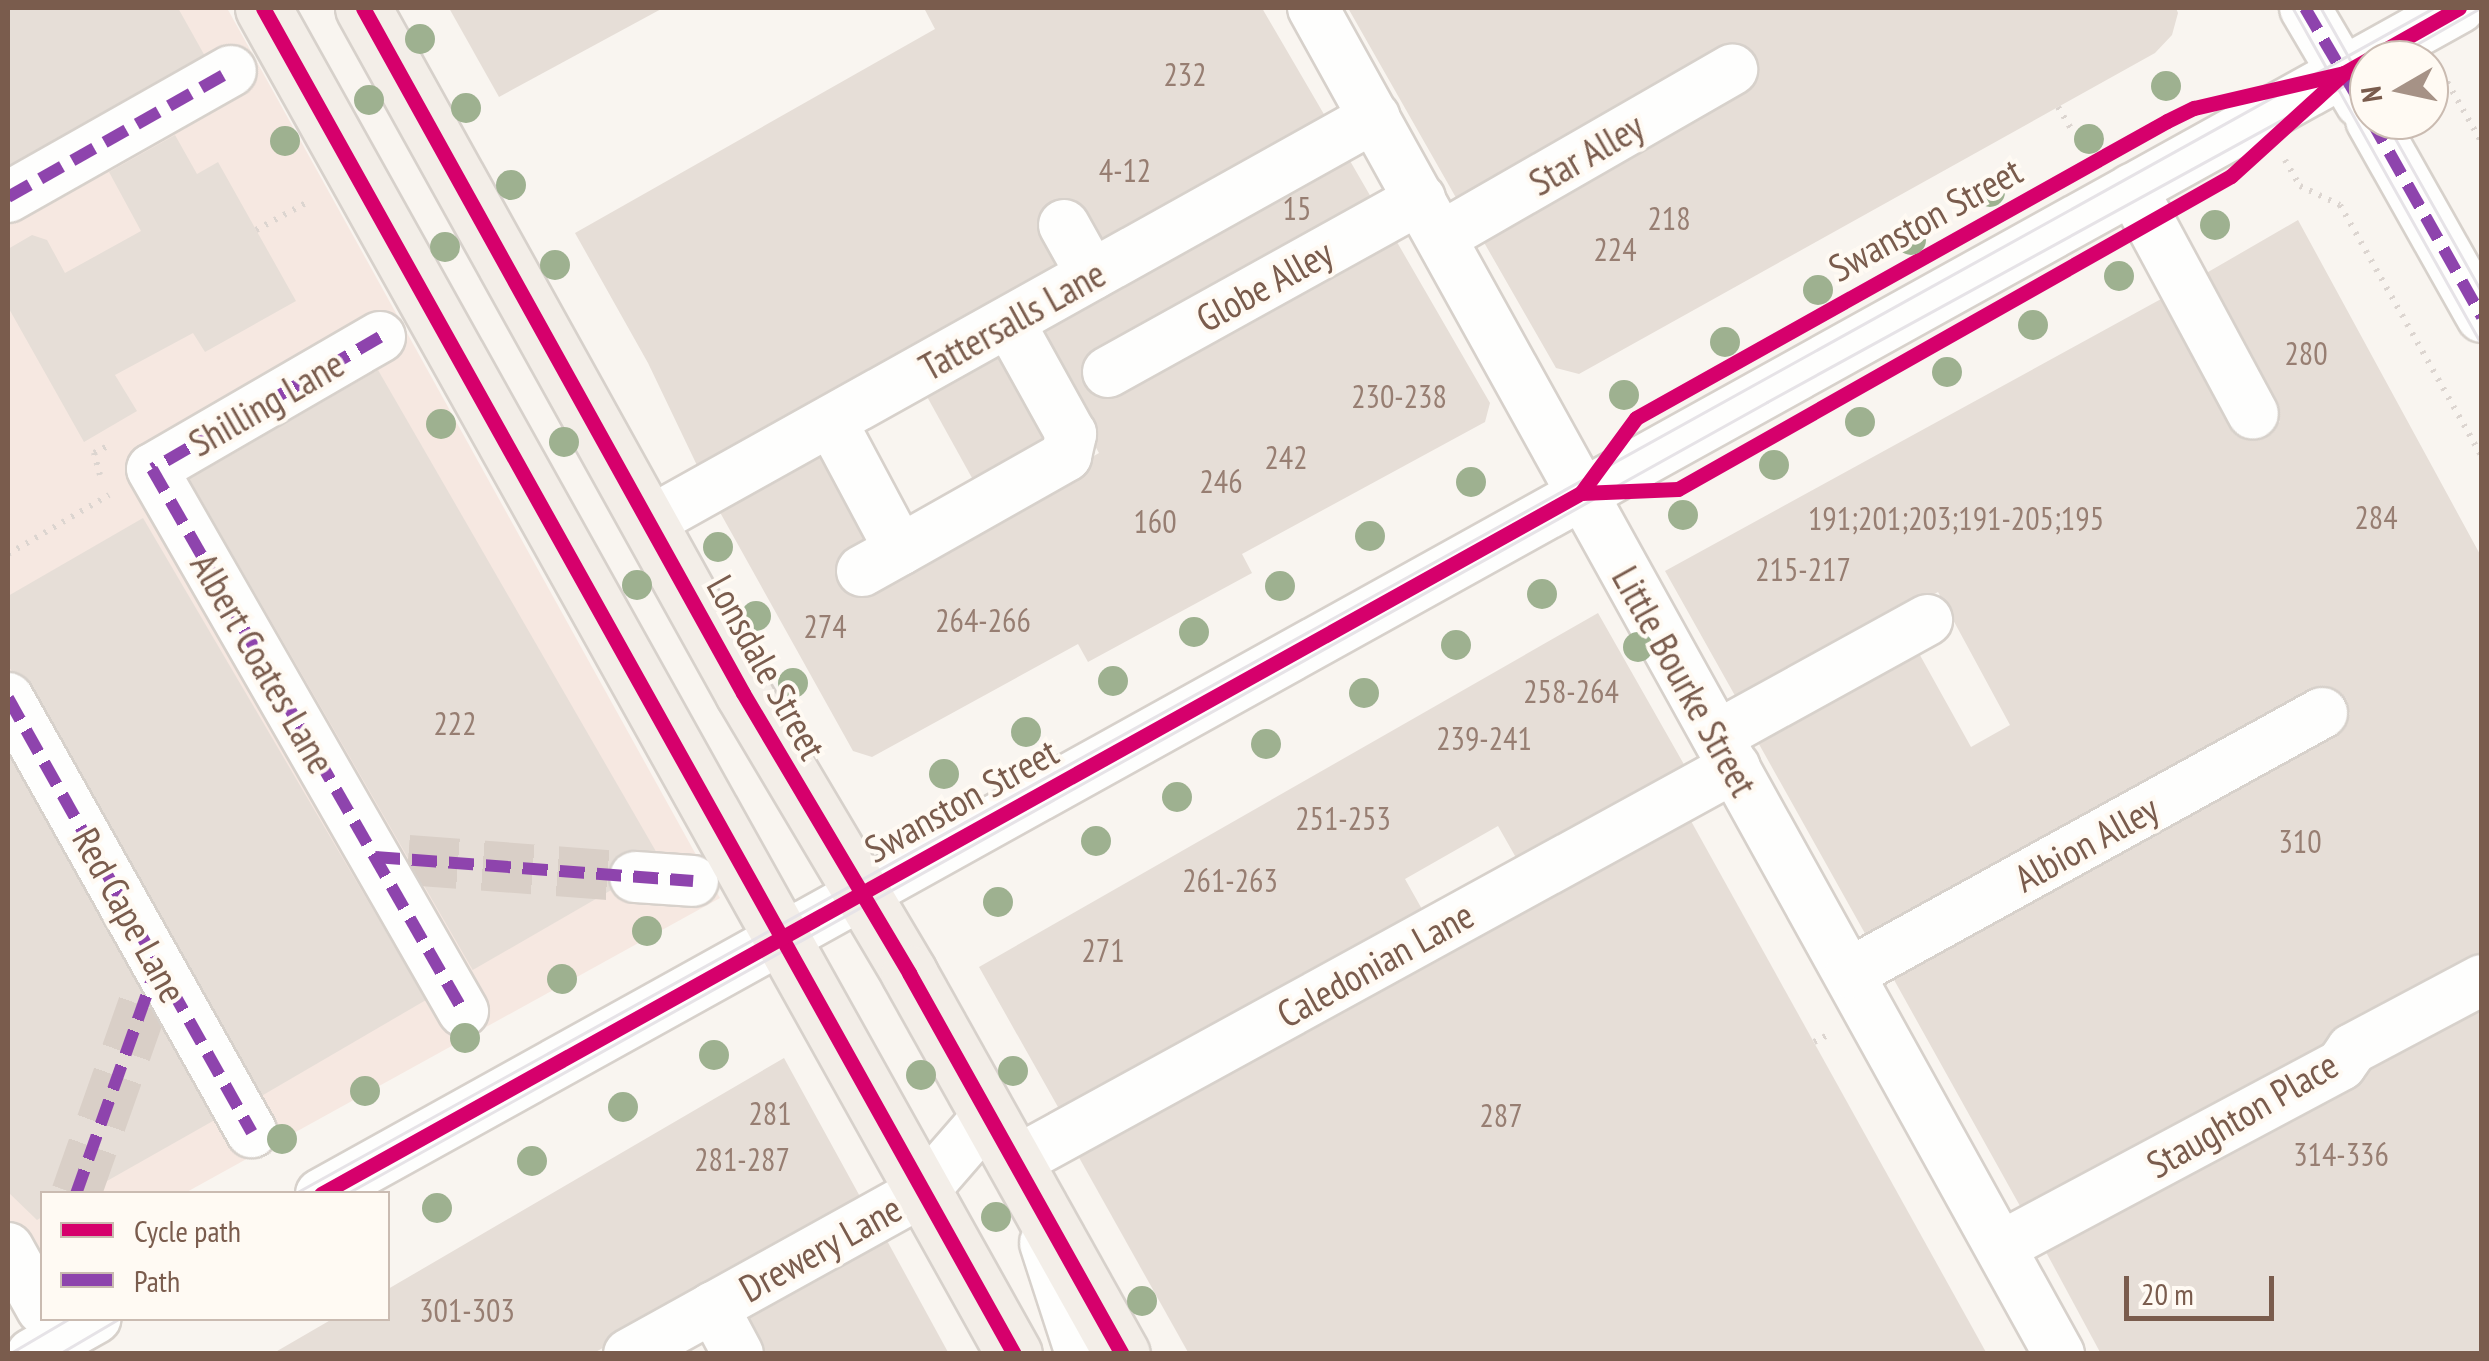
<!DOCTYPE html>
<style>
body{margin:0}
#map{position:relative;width:2489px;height:1361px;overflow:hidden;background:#f9f5f0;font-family:"PT Sans Narrow",sans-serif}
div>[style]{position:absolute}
.commercial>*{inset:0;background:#f6e8e1}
.building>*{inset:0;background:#e6ded7;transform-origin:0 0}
.minor-tunnel>*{height:50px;margin-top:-25px;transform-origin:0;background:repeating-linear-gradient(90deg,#d9cfc7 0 50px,transparent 0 75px)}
.path>*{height:6px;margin-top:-3px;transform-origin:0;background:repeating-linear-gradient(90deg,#dcd5d0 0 2.5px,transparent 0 10.5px)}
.roads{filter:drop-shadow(2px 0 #d7d1cb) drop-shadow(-2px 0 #d7d1cb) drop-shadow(0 2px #d7d1cb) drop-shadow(0 -2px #d7d1cb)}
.minor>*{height:50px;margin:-25px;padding:0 25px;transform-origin:25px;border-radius:25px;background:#fefefd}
.major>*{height:55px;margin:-27.5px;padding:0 27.5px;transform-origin:27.5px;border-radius:27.5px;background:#f3eee8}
.tram>*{height:2.5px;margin:-1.25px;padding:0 1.25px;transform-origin:1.25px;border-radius:1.25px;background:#e6e3e7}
.quiet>*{height:12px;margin-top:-6px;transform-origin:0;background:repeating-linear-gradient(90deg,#8e44ad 0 25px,transparent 0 37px)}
.cycleway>*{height:15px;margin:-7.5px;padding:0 7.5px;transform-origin:7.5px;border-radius:7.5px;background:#d6006c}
.trees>*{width:30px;height:30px;margin:-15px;border-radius:50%;background:#9eb190}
span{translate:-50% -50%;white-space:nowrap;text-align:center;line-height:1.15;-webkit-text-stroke:8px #fffaf3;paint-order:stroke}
.number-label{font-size:32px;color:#977e72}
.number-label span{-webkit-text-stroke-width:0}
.street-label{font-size:38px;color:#7a5c4d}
.frame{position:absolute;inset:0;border:10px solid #7a5c4d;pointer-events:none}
.legend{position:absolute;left:40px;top:1191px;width:350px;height:130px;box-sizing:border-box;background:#fffaf3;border:2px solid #cabbb1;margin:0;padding:12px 18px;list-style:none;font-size:30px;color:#7a5c4d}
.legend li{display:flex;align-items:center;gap:20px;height:50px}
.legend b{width:50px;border:2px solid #cabbb1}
.north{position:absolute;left:2349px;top:40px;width:100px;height:100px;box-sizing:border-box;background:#fffaf3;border:2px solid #cabbb1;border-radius:50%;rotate:261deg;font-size:28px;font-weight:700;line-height:40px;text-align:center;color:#7a5c4d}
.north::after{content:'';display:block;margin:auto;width:35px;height:45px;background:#a69286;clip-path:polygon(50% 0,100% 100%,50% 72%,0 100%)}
.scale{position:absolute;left:2124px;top:1276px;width:150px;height:45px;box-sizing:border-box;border:5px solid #7a5c4d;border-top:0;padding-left:12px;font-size:30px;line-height:35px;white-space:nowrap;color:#7a5c4d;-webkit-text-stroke:8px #fffaf3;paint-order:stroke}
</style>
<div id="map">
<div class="commercial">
<i style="clip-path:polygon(8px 8px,227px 8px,720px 898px,185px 1193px,42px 1194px,42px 1272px,38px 1275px,8px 1221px)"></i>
</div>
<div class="building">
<i style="clip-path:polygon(8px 8px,178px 8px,210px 65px,8px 183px)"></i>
<i style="clip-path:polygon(449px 8px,663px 8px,499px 97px)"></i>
<i style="clip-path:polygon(924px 8px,1262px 8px,1332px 128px,704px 480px,648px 363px,575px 233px,935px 29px)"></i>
<i style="clip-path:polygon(1348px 8px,2176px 8px,2178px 13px,2172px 35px,2155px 53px,1579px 374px,1556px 368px,1474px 225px,1755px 64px,1748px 52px,1463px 210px)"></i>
<i style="clip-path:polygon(175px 135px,197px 174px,218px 162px,296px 301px,205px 352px,193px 333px,115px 375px,137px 411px,84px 442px,8px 307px,8px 249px,32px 235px,47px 240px,65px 273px,141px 231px,109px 172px)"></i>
<i style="clip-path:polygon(1342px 147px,1490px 403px,1485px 422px,1242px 554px,1252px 573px,1088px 662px,1078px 644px,872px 757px,853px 751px,712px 498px,815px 441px,870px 539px,1002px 509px,1099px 453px,1026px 323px)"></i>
<i style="clip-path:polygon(2298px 220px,2482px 558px,2482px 972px,2025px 1215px,1888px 969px,2350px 714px,2337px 690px,1872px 946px,1755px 737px,1916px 648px,1971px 747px,2010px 725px,1938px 592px,1738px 701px,1665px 571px,2172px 293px,2249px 437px,2280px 422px,2196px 279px)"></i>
<i style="left:1002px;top:336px;width:111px;height:95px;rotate:61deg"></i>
<i style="left:378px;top:370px;width:567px;height:218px;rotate:60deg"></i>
<i style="clip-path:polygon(143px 518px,426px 1000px,258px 1098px,8px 665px,8px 596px)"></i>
<i style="clip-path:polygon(1598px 613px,1690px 775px,1523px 870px,1498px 826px,1405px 879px,1427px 918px,1067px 1123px,979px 967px)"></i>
<i style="clip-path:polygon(8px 745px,220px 1117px,84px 1194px,42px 1194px,42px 1217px,37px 1220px,8px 1192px)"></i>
<i style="clip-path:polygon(1686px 812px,1987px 1354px,1189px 1354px,1077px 1154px)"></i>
<i style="clip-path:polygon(2482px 987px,2482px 1354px,2101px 1354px,2040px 1241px)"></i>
<i style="clip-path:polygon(784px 1058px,863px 1202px,592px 1354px,272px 1354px,334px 1318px,388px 1318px,388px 1289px)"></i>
<i style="clip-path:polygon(879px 1226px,949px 1354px,754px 1354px,730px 1310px)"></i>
</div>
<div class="minor-tunnel">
<i style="left:408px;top:860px;width:228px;rotate:4.3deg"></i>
<i style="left:76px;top:1194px;width:215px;rotate:-70.5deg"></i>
</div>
<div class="path">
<i style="left:2442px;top:73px;width:81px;rotate:60.3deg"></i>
<i style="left:2058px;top:107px;width:27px;rotate:59deg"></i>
<i style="left:2285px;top:160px;width:30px;rotate:60deg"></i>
<i style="left:2300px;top:186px;width:44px;rotate:25.4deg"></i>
<i style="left:2340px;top:205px;width:289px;rotate:60.6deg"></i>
<i style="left:256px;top:230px;width:57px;rotate:-28.4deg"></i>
<i style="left:100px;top:475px;width:23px;rotate:-105deg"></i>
<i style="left:94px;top:453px;width:16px;rotate:-27deg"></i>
<i style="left:8px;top:554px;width:117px;rotate:-30.3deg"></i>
<i style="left:1814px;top:1042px;width:16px;rotate:-27deg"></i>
</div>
<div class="roads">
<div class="minor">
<i style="left:1313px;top:8px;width:1539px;rotate:61deg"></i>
<i style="left:2305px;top:8px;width:110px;rotate:59.5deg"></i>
<i style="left:2371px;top:120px;width:226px;rotate:60.6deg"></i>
<i style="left:2132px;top:189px;width:255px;rotate:61.7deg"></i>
<i style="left:8px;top:197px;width:256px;rotate:-29.5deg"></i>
<i style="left:1064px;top:225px;width:57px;rotate:60.8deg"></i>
<i style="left:1441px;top:237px;width:336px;rotate:-29.9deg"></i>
<i style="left:380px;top:337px;width:263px;rotate:149.9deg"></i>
<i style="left:152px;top:469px;width:625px;rotate:60.15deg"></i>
<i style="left:1108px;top:372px;width:357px;rotate:-29deg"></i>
<i style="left:831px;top:421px;width:146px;rotate:61.9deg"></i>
<i style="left:900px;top:550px;width:191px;rotate:-29.5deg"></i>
<i style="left:1066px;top:456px;width:23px;rotate:-77deg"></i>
<i style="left:1071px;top:434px;width:128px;rotate:-119deg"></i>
<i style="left:649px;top:522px;width:831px;rotate:-29.16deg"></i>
<i style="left:862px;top:571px;width:43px;rotate:-28.9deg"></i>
<i style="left:8px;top:698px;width:498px;rotate:60.7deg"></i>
<i style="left:1717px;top:736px;width:240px;rotate:-28.9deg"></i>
<i style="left:635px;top:877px;width:58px;rotate:3.9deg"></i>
<i style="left:1850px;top:973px;width:539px;rotate:-28.85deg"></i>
<i style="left:1015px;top:1162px;width:821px;rotate:-28.75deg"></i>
<i style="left:321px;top:1194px;width:2445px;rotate:-29.02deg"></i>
<i style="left:1045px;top:1243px;width:117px;rotate:72deg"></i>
<i style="left:2002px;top:1246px;width:384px;rotate:-28.1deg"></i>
<i style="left:2341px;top:1065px;width:19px;rotate:-55deg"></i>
<i style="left:2352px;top:1049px;width:147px;rotate:-28deg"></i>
<i style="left:8px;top:1248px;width:70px;rotate:60.9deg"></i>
<i style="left:713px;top:1307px;width:53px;rotate:62deg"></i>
<i style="left:32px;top:1354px;width:73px;rotate:-29.4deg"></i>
<i style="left:629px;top:1354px;width:336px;rotate:-29deg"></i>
<i style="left:923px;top:1191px;width:101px;rotate:-49deg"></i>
</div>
<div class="major">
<i style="left:263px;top:8px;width:1541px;rotate:60.84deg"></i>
<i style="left:363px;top:8px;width:783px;rotate:60.98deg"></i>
<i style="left:743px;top:693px;width:326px;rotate:59.3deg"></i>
<i style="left:909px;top:973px;width:436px;rotate:60.8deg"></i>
</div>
</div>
<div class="tram">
<i style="left:2293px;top:8px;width:386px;rotate:60.7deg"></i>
<i style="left:2321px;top:8px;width:98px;rotate:60.5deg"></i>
<i style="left:2389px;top:60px;width:105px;rotate:-29.7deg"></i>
<i style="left:2385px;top:120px;width:197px;rotate:60.6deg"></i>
<i style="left:294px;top:1194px;width:2447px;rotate:-29deg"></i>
<i style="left:346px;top:1194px;width:1627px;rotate:-29.13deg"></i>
<i style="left:1767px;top:402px;width:687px;rotate:-28.73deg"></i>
<i style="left:9px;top:1354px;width:71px;rotate:-30.5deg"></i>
<i style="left:59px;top:1354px;width:71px;rotate:-30.5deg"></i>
</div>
<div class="quiet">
<i style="left:2305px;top:8px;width:126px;rotate:59.6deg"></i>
<i style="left:2371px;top:120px;width:226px;rotate:60.6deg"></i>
<i style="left:8px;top:197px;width:256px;rotate:-29.5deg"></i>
<i style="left:380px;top:337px;width:263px;rotate:149.9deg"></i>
<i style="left:152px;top:469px;width:625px;rotate:60.15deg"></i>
<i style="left:8px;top:698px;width:498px;rotate:60.7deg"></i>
<i style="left:375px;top:857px;width:319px;rotate:4.3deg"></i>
<i style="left:76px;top:1194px;width:243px;rotate:-70.5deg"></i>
</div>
<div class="cycleway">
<i style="left:263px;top:8px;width:1541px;rotate:60.84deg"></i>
<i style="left:363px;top:8px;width:783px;rotate:60.98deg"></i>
<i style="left:743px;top:693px;width:326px;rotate:59.3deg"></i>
<i style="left:909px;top:973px;width:436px;rotate:60.8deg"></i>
<i style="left:1581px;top:493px;width:97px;rotate:-2.4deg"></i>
<i style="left:1678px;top:489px;width:635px;rotate:-29.51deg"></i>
<i style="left:2231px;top:176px;width:153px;rotate:-42.3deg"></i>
<i style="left:2344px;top:73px;width:132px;rotate:-29.5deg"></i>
<i style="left:321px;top:1194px;width:1442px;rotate:-29.09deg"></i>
<i style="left:1581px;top:493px;width:93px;rotate:-53.7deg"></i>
<i style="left:1636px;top:418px;width:608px;rotate:-29.22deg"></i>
<i style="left:2167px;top:121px;width:30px;rotate:-26deg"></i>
<i style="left:2194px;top:108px;width:154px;rotate:-13.1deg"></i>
</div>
<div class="trees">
<i style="left:420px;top:39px"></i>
<i style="left:2166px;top:86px"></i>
<i style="left:369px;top:100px"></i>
<i style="left:466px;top:108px"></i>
<i style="left:2089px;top:139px"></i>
<i style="left:285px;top:141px"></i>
<i style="left:511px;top:185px"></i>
<i style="left:1990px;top:192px"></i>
<i style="left:2215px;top:225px"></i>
<i style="left:1911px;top:240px"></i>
<i style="left:445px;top:247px"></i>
<i style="left:555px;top:265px"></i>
<i style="left:2119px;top:276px"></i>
<i style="left:1818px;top:290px"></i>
<i style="left:2033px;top:325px"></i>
<i style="left:1725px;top:342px"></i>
<i style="left:1947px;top:372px"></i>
<i style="left:1624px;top:395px"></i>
<i style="left:1860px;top:422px"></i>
<i style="left:441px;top:424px"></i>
<i style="left:564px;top:442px"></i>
<i style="left:1774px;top:465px"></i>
<i style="left:1471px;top:482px"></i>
<i style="left:1683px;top:515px"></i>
<i style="left:1370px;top:536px"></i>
<i style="left:718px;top:547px"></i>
<i style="left:637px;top:585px"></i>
<i style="left:1280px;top:586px"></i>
<i style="left:1542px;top:594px"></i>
<i style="left:756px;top:616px"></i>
<i style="left:1194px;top:632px"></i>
<i style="left:1456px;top:645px"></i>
<i style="left:1638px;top:647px"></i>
<i style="left:1113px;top:681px"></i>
<i style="left:793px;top:683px"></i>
<i style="left:1364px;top:693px"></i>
<i style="left:1026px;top:732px"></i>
<i style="left:1266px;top:744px"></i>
<i style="left:944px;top:774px"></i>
<i style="left:1177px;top:797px"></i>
<i style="left:1096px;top:841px"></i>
<i style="left:998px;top:902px"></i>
<i style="left:647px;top:931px"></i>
<i style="left:562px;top:979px"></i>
<i style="left:465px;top:1038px"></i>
<i style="left:714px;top:1055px"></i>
<i style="left:1013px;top:1071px"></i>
<i style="left:921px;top:1075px"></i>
<i style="left:365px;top:1091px"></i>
<i style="left:623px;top:1107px"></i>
<i style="left:282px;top:1139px"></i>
<i style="left:532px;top:1161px"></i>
<i style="left:437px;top:1208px"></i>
<i style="left:996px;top:1217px"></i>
<i style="left:1142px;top:1301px"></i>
</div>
<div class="number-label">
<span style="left:1185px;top:74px">232</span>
<span style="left:1125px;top:170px">4-12</span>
<span style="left:1297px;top:208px">15</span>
<span style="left:1669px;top:218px">218</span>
<span style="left:1615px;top:249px">224</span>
<span style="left:2306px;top:353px">280</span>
<span style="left:1399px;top:396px">230-238</span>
<span style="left:1286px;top:457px">242</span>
<span style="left:1221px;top:481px">246</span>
<span style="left:2376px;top:517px">284</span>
<span style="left:1956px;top:518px">191;201;203;191-205;195</span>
<span style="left:1155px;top:521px">160</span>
<span style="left:1803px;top:569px">215-217</span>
<span style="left:983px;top:620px">264-266</span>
<span style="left:825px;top:626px">274</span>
<span style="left:1571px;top:691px">258-264</span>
<span style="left:455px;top:723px">222</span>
<span style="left:1484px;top:738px">239-241</span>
<span style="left:1343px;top:818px">251-253</span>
<span style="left:2300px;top:841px">310</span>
<span style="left:1230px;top:880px">261-263</span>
<span style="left:1103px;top:950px">271</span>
<span style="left:770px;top:1113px">281</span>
<span style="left:1501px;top:1115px">287</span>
<span style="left:2341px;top:1154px">314-336</span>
<span style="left:742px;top:1159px">281-287</span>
<span style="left:467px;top:1310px">301-303</span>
</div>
<div class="street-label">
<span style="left:1586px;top:154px;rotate:-30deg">Star Alley</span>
<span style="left:1925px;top:219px;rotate:-29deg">Swanston Street</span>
<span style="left:1264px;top:285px;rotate:-29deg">Globe Alley</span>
<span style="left:1012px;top:320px;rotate:-29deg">Tattersalls Lane</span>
<span style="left:266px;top:403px;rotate:-30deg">Shilling Lane</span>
<span style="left:263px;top:663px;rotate:60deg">Albert Coates Lane</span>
<span style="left:767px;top:667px;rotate:61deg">Lonsdale Street</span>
<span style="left:1685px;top:681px;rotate:61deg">Little Bourke Street</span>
<span style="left:961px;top:800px;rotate:-29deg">Swanston Street</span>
<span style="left:2086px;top:843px;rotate:-29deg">Albion Alley</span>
<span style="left:130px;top:915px;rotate:61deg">Red Cape Lane</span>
<span style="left:1375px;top:964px;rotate:-29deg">Caledonian Lane</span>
<span style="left:2242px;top:1114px;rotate:-30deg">Staughton Place</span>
<span style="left:820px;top:1248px;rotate:-29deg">Drewery Lane</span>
</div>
<div class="frame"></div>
<ul class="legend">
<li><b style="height:12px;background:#d6006c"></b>Cycle path</li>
<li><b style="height:12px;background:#8e44ad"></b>Path</li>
</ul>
<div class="north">N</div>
<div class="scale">20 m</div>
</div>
